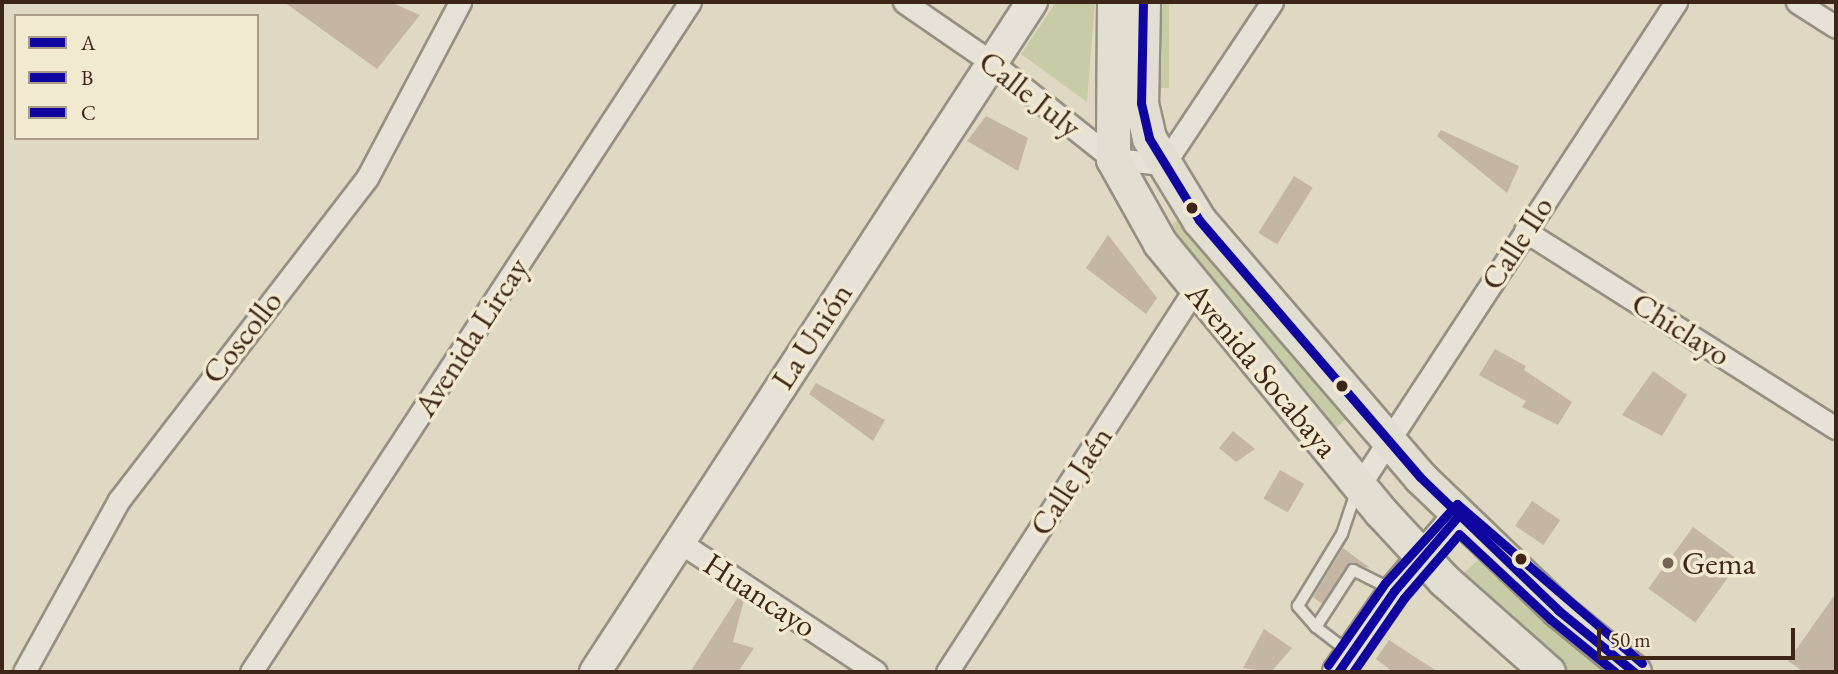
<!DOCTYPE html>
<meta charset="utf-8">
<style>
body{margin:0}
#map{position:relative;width:1838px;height:674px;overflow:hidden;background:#dfd9c3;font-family:"EB Garamond",serif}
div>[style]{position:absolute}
.green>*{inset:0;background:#c8cca6;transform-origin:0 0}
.building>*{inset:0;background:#c5b5a3;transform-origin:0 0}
.roads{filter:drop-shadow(2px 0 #969082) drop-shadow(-2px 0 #969082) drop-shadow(0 2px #969082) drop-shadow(0 -2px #969082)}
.lane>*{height:10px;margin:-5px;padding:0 5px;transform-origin:5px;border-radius:5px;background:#e6e2d7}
.street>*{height:21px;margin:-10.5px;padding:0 10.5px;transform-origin:10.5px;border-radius:10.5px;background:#e6e2d7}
.secondary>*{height:30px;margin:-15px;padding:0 15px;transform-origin:15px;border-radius:15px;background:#e6e2d7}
.primary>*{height:33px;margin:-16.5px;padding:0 16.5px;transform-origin:16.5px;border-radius:16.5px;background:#e2ded1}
.bus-1>*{height:9px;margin:-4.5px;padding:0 4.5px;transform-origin:4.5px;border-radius:4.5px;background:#10069f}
.bus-2>*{height:9px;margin:-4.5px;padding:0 4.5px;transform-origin:4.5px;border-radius:4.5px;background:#10069f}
.bus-3>*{height:9px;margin:-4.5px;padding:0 4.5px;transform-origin:4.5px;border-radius:4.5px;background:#10069f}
.dots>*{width:19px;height:19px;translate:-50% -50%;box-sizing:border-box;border:4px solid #f2ead0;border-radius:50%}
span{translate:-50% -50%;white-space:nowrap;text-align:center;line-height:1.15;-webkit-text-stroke:7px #f2ead0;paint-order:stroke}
.street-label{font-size:32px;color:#3d2518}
.poi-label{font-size:32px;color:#3d2518}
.left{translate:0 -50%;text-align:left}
.frame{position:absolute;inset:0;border:4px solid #3d2518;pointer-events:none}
.legend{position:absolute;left:14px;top:14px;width:245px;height:126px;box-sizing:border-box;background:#f2ead0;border:2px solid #aa9b86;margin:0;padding:9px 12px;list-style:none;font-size:21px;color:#3d2518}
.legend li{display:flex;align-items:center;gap:14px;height:35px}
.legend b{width:35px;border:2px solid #aa9b86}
.scale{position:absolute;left:1597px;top:628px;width:198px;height:32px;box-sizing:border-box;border:4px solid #3d2518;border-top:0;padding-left:9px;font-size:21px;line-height:24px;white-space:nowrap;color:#3d2518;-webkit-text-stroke:5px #f2ead0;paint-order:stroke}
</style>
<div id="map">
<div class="green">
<i style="clip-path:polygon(1056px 2px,1095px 2px,1087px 102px,1021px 54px)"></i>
<i style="left:1153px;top:2px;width:16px;height:86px"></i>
<i style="left:1181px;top:217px;width:261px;height:21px;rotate:50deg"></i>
<i style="clip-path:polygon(1479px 559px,1540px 612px,1611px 672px,1569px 672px,1461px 575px)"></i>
</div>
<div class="building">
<i style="clip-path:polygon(284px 2px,390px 2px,420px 15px,377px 69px)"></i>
<i style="clip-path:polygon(986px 116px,1028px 138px,1018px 171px,967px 141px)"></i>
<i style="clip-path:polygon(1441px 130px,1519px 166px,1507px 193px,1437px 136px)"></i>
<i style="left:1294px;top:176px;width:22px;height:67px;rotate:32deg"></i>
<i style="clip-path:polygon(1108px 235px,1157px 298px,1146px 314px,1086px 268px)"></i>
<i style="clip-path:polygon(1495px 349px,1526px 366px,1524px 370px,1572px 402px,1558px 425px,1522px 407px,1526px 401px,1479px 375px)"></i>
<i style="clip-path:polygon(1653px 371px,1687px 395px,1662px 436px,1622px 415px)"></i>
<i style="clip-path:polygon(816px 383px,885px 420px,873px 441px,809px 394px)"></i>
<i style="clip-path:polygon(1233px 431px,1255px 449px,1236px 462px,1219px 448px)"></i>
<i style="left:1280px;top:470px;width:28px;height:33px;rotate:30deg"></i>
<i style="left:1532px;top:501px;width:34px;height:30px;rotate:34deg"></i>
<i style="left:1693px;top:527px;width:58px;height:76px;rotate:36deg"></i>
<i style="clip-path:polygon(1343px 548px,1370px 568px,1349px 564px,1322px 604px,1313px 597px)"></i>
<i style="clip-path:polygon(1836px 593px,1836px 672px,1804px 672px,1788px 661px)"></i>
<i style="clip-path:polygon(738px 597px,744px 600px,733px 642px,754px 648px,738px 672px,690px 672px)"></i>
<i style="clip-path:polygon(1264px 629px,1292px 648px,1271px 672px,1243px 668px)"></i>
<i style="clip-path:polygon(1389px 640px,1438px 672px,1393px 672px,1376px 659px)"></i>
</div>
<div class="roads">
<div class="lane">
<i style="left:1316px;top:627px;width:68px;rotate:-57deg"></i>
<i style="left:1353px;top:570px;width:42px;rotate:26.6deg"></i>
<i style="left:1350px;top:653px;width:43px;rotate:-142.6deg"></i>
<i style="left:1316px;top:627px;width:28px;rotate:-131deg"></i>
<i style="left:1298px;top:606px;width:84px;rotate:-58.6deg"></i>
<i style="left:1342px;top:534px;width:44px;rotate:-71.6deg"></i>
</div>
<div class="street">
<i style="left:904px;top:2px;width:106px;rotate:34.6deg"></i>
<i style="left:991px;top:62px;width:156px;rotate:38.5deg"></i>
<i style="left:1113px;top:159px;width:51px;rotate:5.6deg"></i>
<i style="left:1164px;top:164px;width:195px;rotate:-56.3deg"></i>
<i style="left:1797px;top:2px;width:46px;rotate:32.7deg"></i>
<i style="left:1525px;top:231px;width:368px;rotate:32.4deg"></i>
<i style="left:1359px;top:486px;width:579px;rotate:-56.78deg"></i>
<i style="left:678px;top:541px;width:237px;rotate:33.5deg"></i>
<i style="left:24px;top:672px;width:196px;rotate:-61.1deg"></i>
<i style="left:119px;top:500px;width:406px;rotate:-52.4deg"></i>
<i style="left:367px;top:178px;width:199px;rotate:-62.1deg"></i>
<i style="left:251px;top:672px;width:801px;rotate:-56.77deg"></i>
<i style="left:947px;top:672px;width:455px;rotate:-57.1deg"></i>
</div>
<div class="secondary">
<i style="left:595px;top:672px;width:800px;rotate:-56.89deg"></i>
<i style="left:1338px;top:672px;width:98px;rotate:-55.3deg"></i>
<i style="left:1394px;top:591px;width:99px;rotate:-49.5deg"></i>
</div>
<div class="primary">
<i style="left:1114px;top:2px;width:157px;rotate:90.4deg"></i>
<i style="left:1113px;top:159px;width:96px;rotate:60.8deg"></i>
<i style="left:1160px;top:243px;width:348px;rotate:50.6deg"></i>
<i style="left:1381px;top:512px;width:93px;rotate:47.2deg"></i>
<i style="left:1444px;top:580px;width:139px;rotate:41.5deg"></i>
<i style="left:1143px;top:2px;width:101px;rotate:91.1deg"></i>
<i style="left:1141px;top:103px;width:36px;rotate:77deg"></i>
<i style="left:1149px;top:138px;width:96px;rotate:58.6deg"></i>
<i style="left:1199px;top:220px;width:339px;rotate:49.3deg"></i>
<i style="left:1420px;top:477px;width:192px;rotate:43.9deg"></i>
<i style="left:1558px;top:610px;width:98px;rotate:39.2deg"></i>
</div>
</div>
<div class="bus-1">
<i style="left:1143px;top:2px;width:101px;rotate:91.1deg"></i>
<i style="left:1141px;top:103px;width:36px;rotate:77deg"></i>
<i style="left:1149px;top:138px;width:96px;rotate:58.6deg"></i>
<i style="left:1199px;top:220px;width:339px;rotate:49.3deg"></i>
<i style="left:1420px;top:477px;width:192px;rotate:43.9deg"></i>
<i style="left:1558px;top:610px;width:98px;rotate:39.2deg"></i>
<i style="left:1338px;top:672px;width:98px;rotate:-55.3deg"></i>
<i style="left:1394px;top:591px;width:99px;rotate:-49.5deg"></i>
</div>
<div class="bus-2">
<i style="left:1353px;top:672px;width:90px;rotate:-55.4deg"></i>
<i style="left:1404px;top:598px;width:84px;rotate:-49.3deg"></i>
<i style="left:1459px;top:534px;width:125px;rotate:43deg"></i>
<i style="left:1550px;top:619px;width:84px;rotate:39.2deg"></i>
</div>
<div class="bus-3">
<i style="left:1328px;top:665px;width:100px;rotate:-55.2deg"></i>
<i style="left:1385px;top:583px;width:107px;rotate:-47.7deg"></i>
<i style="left:1457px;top:504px;width:244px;rotate:40.7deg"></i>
</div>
<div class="dots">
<i style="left:1192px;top:208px;background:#3d2518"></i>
<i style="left:1342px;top:386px;background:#3d2518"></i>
<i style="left:1521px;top:559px;background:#3d2518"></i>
<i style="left:1668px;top:563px;background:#766454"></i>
</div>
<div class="street-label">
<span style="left:1030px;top:94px;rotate:38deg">Calle July</span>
<span style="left:1517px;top:243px;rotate:-57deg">Calle Ilo</span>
<span style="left:1681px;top:329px;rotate:32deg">Chiclayo</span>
<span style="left:812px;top:336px;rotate:-57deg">La Unión</span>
<span style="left:242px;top:337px;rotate:-52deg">Coscollo</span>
<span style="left:471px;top:337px;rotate:-57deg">Avenida Lircay</span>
<span style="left:1262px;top:370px;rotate:50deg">Avenida Socabaya</span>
<span style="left:1071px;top:481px;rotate:-57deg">Calle Jaén</span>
<span style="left:760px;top:595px;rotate:33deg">Huancayo</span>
</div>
<div class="poi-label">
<span class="left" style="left:1682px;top:563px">Gema</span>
</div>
<div class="frame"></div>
<ul class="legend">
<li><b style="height:9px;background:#10069f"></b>A</li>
<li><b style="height:9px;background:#10069f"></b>B</li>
<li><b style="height:9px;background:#10069f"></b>C</li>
</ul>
<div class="scale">50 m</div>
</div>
